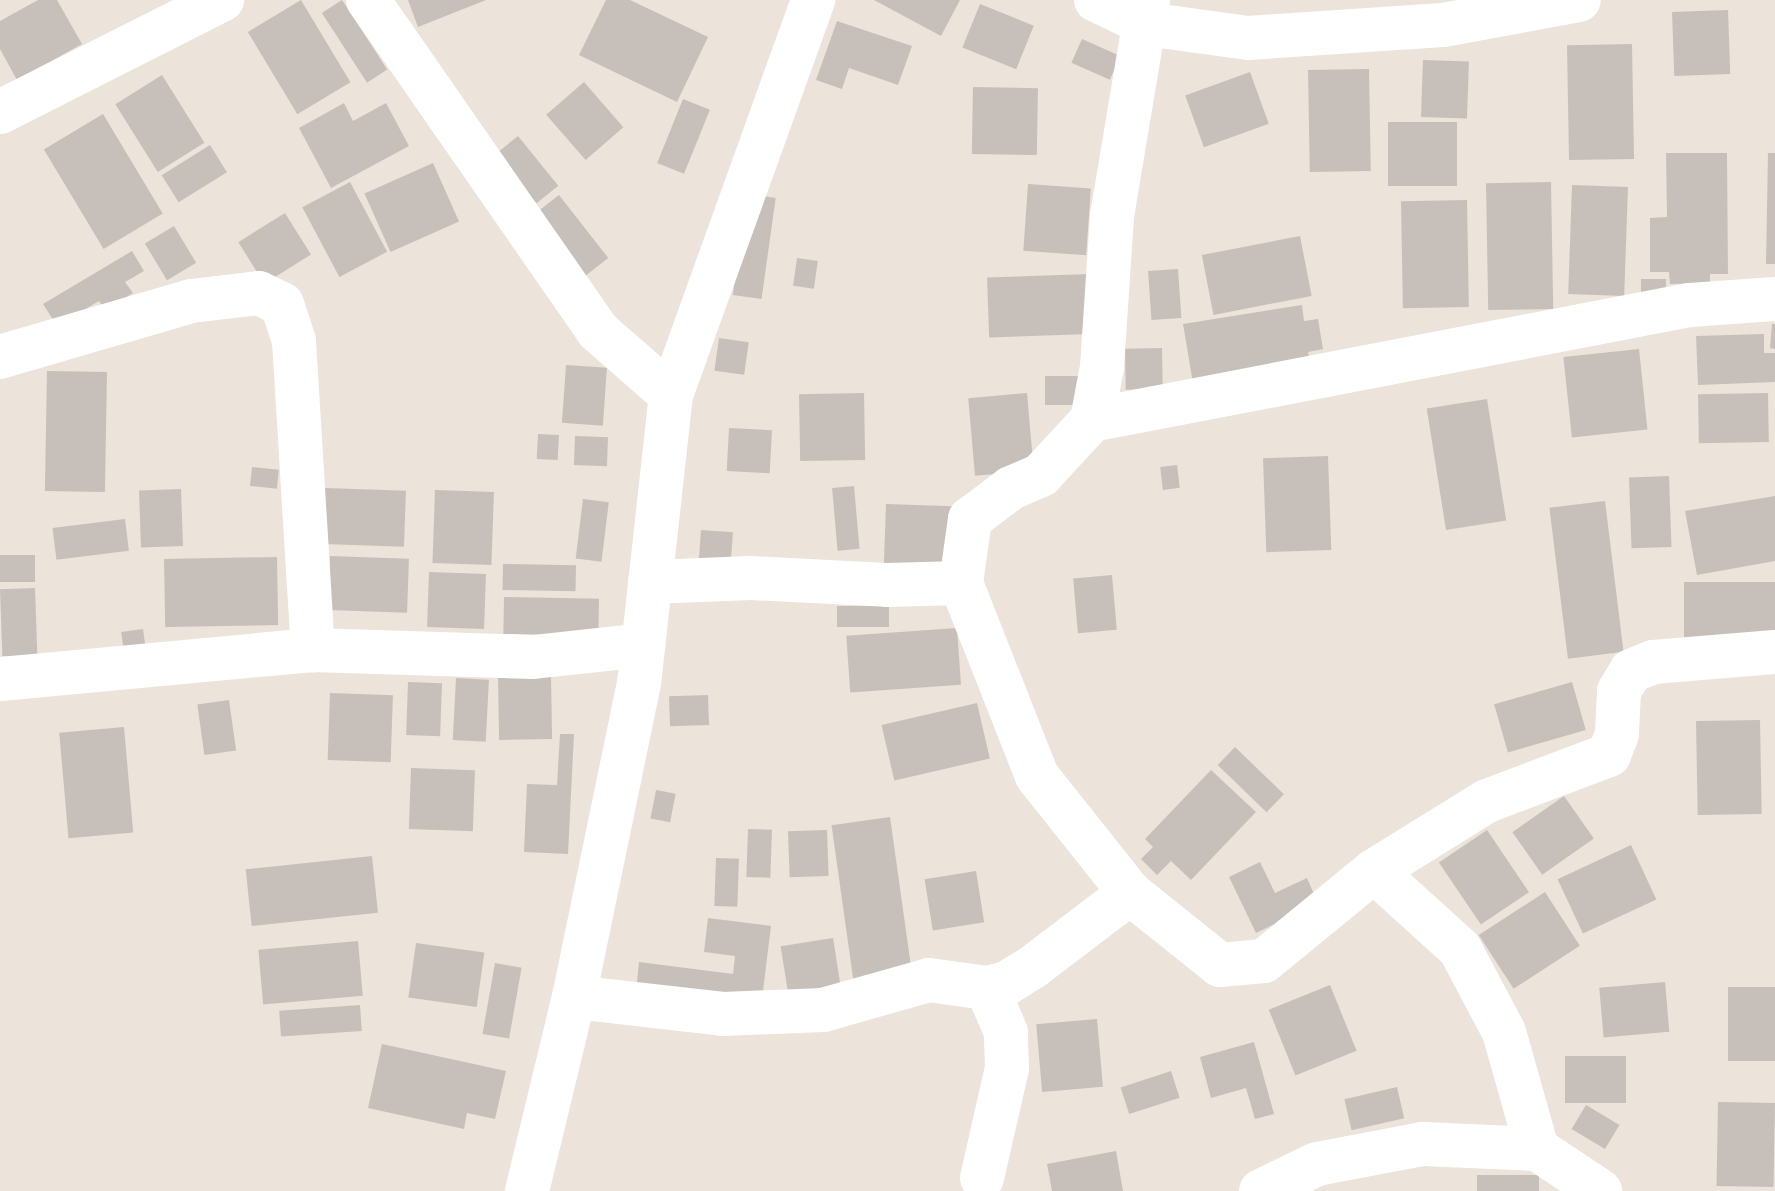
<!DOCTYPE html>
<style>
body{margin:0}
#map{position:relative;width:1775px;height:1191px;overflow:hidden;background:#ece3da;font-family:"IBM Plex Sans",sans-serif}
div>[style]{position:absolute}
.building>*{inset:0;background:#c7c0ba;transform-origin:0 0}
.minor>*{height:44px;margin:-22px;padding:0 22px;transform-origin:22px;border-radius:22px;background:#fff}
span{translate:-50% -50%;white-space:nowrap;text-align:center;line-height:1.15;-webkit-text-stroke:6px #fff;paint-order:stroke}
</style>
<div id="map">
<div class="building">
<i style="clip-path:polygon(38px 0,57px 0,82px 44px,17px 80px,0 49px,0 21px)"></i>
<i style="left:301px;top:0;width:96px;height:62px;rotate:59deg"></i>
<i style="left:342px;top:0;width:83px;height:24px;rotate:57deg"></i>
<i style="clip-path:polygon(408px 0,486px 0,418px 27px)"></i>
<i style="clip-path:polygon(606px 0,630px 0,708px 37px,677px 102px,579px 55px)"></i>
<i style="clip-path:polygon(874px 0,960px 0,941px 36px)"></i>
<i style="left:980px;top:4px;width:58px;height:47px;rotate:22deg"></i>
<i style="left:1728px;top:10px;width:64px;height:56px;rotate:88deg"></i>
<i style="clip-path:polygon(837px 21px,912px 46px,898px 85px,849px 68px,842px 89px,816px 80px)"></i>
<i style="left:1082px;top:39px;width:42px;height:26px;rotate:24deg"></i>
<i style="left:1632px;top:44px;width:115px;height:65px;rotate:89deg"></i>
<i style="left:1423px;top:60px;width:46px;height:57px;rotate:2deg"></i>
<i style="left:1369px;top:69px;width:102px;height:61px;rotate:89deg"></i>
<i style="left:1250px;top:72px;width:55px;height:69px;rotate:70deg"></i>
<i style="left:162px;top:75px;width:80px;height:55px;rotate:58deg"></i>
<i style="left:584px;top:82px;width:60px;height:50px;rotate:49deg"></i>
<i style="left:973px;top:87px;width:65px;height:67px;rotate:1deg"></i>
<i style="left:683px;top:99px;width:29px;height:69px;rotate:22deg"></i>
<i style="clip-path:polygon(344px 103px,353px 121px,386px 103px,409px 146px,331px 188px,299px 128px)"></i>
<i style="left:103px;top:114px;width:116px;height:69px;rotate:59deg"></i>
<i style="left:1457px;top:122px;width:64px;height:69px;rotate:90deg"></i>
<i style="left:518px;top:136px;width:64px;height:28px;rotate:51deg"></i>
<i style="left:210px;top:145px;width:32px;height:57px;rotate:58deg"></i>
<i style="clip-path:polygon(1666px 153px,1727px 153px,1728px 274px,1710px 274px,1710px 283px,1670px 284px,1669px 272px,1650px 272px,1650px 218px,1667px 217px)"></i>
<i style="clip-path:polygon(1768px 153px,1775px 153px,1775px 264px,1766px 264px)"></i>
<i style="left:433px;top:163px;width:64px;height:75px;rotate:66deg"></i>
<i style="left:350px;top:182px;width:79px;height:54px;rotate:62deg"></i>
<i style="left:1551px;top:182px;width:127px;height:65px;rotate:89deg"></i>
<i style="left:1028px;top:184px;width:63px;height:67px;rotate:4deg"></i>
<i style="left:1572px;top:185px;width:56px;height:109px;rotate:2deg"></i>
<i style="left:747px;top:194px;width:29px;height:102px;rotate:8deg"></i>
<i style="left:559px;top:195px;width:80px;height:33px;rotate:52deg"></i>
<i style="left:1467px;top:200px;width:107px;height:66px;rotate:89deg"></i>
<i style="left:285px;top:213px;width:49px;height:55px;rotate:58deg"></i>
<i style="left:174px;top:226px;width:43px;height:34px;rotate:59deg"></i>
<i style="left:1300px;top:236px;width:61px;height:100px;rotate:79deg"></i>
<i style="clip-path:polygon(132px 251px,144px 271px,125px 282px,133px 293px,105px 310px,99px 301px,57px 326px,43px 304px)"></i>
<i style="left:797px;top:258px;width:21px;height:28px;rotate:8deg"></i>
<i style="left:1178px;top:269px;width:49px;height:30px;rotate:86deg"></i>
<i style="left:1090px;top:274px;width:60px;height:103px;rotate:88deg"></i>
<i style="left:1666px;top:279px;width:25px;height:25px;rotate:90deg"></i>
<i style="clip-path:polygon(1302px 305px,1304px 321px,1318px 319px,1323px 349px,1308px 352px,1312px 371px,1194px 389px,1183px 324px)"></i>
<i style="clip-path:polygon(1772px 324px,1775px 324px,1775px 349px,1770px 348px)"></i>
<i style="clip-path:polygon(1764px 334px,1764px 353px,1775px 353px,1775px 382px,1698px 385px,1696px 336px)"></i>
<i style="left:719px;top:338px;width:30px;height:33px;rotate:8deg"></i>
<i style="left:1162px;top:348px;width:41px;height:37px;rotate:89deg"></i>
<i style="left:1639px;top:349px;width:81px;height:76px;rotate:84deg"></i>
<i style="left:566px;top:365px;width:41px;height:58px;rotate:4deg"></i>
<i style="left:47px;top:371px;width:60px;height:120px;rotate:1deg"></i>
<i style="left:1087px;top:376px;width:29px;height:42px;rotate:90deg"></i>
<i style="left:864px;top:393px;width:67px;height:65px;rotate:89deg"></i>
<i style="left:1027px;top:393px;width:78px;height:59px;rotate:85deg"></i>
<i style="left:1768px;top:393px;width:49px;height:70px;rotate:89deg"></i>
<i style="left:1487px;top:399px;width:123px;height:61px;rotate:81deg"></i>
<i style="left:729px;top:428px;width:43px;height:43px;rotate:3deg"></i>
<i style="left:538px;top:434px;width:21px;height:25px;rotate:3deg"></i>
<i style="left:575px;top:436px;width:33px;height:29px;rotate:2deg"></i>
<i style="left:1328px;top:456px;width:94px;height:65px;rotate:88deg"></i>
<i style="left:1177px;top:465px;width:23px;height:17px;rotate:83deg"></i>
<i style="left:252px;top:467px;width:27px;height:19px;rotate:6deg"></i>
<i style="left:1669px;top:476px;width:71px;height:40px;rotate:88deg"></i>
<i style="left:854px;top:486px;width:63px;height:22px;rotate:85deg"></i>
<i style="left:325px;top:488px;width:81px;height:56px;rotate:2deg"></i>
<i style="left:181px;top:489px;width:57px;height:42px;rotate:88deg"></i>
<i style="left:435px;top:490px;width:59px;height:73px;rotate:2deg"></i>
<i style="clip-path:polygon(1775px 496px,1775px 561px,1697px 575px,1685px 511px)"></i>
<i style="left:583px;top:499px;width:26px;height:60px;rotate:7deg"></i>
<i style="left:1605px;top:501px;width:152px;height:56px;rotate:83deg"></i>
<i style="left:886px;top:504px;width:67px;height:64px;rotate:2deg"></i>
<i style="left:125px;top:519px;width:32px;height:73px;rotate:83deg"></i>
<i style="left:701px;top:530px;width:32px;height:40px;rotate:4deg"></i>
<i style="left:0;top:555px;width:35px;height:27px"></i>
<i style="left:330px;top:556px;width:79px;height:54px;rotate:2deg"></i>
<i style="left:277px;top:557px;width:68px;height:113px;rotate:89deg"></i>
<i style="left:503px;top:564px;width:73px;height:26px;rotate:1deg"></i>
<i style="left:429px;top:572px;width:57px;height:55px;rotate:2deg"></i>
<i style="left:1112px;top:575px;width:55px;height:39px;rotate:85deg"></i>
<i style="left:1775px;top:582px;width:56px;height:91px;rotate:90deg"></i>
<i style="left:35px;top:588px;width:67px;height:35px;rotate:88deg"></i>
<i style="left:504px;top:597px;width:95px;height:37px;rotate:1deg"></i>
<i style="left:889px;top:606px;width:21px;height:52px;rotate:90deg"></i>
<i style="left:957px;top:628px;width:57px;height:111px;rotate:86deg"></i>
<i style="left:143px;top:629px;width:30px;height:22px;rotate:82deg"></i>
<i style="left:551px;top:676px;width:63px;height:53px;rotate:89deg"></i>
<i style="left:456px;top:678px;width:33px;height:62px;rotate:3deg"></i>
<i style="left:408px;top:682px;width:34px;height:53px;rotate:2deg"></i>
<i style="left:1572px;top:682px;width:50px;height:81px;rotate:74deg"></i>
<i style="left:330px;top:693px;width:63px;height:67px;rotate:2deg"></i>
<i style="left:708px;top:695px;width:30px;height:39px;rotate:88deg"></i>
<i style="left:229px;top:700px;width:51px;height:32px;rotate:82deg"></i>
<i style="left:977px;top:703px;width:57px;height:98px;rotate:77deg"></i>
<i style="left:1760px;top:720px;width:94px;height:64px;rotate:89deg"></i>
<i style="left:124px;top:727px;width:106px;height:65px;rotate:85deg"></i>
<i style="clip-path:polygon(560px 734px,574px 734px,568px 854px,524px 852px,527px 784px,557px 785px)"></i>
<i style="left:1235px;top:747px;width:68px;height:25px;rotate:44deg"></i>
<i style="left:411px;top:768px;width:64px;height:61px;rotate:2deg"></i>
<i style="clip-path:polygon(1211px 770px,1256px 812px,1191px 880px,1171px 861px,1157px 875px,1141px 859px,1153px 847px,1145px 839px)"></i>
<i style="left:656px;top:790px;width:20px;height:29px;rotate:11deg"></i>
<i style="left:1564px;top:796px;width:52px;height:63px;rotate:55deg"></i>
<i style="left:890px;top:817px;width:162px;height:59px;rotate:82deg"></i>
<i style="left:748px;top:829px;width:24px;height:48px;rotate:2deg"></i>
<i style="left:827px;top:830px;width:46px;height:39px;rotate:88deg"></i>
<i style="left:1487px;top:830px;width:75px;height:58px;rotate:56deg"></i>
<i style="left:1631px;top:845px;width:60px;height:81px;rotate:65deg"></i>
<i style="left:372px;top:856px;width:57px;height:127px;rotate:84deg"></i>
<i style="left:716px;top:858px;width:23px;height:48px;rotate:2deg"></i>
<i style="clip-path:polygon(1260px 862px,1275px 893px,1307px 878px,1318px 903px,1256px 933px,1229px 877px)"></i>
<i style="left:976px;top:871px;width:52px;height:52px;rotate:81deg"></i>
<i style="left:1545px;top:892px;width:64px;height:79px;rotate:57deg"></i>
<i style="clip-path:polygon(708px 918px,771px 926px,761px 1007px,636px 992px,639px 962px,733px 974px,735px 956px,704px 952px)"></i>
<i style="left:833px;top:938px;width:59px;height:53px;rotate:81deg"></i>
<i style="left:358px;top:941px;width:55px;height:100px;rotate:85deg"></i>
<i style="left:416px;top:943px;width:69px;height:55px;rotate:8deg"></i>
<i style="left:495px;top:963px;width:27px;height:72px;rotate:10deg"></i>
<i style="left:1665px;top:982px;width:50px;height:66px;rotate:85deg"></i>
<i style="left:1330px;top:985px;width:71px;height:66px;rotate:68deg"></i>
<i style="left:1728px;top:987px;width:47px;height:74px"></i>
<i style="left:360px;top:1005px;width:26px;height:81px;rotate:86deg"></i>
<i style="left:1097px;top:1019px;width:68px;height:61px;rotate:85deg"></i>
<i style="clip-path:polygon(1254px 1042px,1274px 1114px,1255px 1119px,1246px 1088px,1211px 1098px,1200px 1057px)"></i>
<i style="clip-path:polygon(382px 1044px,506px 1071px,495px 1119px,467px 1113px,464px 1129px,368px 1108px)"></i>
<i style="left:1565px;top:1056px;width:61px;height:47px"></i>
<i style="left:1171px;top:1071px;width:28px;height:53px;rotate:72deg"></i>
<i style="left:1397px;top:1087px;width:32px;height:54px;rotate:77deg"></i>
<i style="left:1718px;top:1102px;width:57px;height:84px;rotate:1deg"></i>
<i style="left:1586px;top:1105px;width:39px;height:28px;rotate:31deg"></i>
<i style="clip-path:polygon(1116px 1151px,1123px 1191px,1052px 1191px,1047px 1164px)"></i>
<i style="left:1477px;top:1175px;width:62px;height:16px"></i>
</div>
<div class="minor">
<i style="left:368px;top:0;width:403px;rotate:55.2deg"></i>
<i style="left:598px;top:331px;width:97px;rotate:41.2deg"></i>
<i style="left:1096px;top:0;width:55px;rotate:25.6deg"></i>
<i style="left:1146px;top:24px;width:103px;rotate:7.8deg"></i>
<i style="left:1248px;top:38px;width:195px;rotate:-3.8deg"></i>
<i style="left:1443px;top:25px;width:138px;rotate:-10.4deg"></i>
<i style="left:0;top:112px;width:249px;rotate:-26.8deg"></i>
<i style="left:0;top:357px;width:199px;rotate:-16.3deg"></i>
<i style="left:191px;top:301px;width:68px;rotate:-6.7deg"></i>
<i style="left:259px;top:293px;width:25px;rotate:26deg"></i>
<i style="left:282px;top:304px;width:39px;rotate:72deg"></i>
<i style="left:294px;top:341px;width:310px;rotate:86.5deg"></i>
<i style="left:1092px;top:420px;width:609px;rotate:-10.89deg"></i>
<i style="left:1690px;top:305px;width:85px;rotate:-4deg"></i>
<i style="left:650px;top:582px;width:101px;rotate:-2.3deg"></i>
<i style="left:751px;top:578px;width:136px;rotate:2.9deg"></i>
<i style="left:887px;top:585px;width:74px;rotate:-1.5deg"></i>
<i style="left:961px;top:583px;width:65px;rotate:-82deg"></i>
<i style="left:970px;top:519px;width:51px;rotate:-37.1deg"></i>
<i style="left:1011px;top:488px;width:33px;rotate:-23deg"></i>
<i style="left:1041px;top:475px;width:75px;rotate:-47.2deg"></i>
<i style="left:1092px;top:420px;width:54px;rotate:-79.3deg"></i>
<i style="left:1102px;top:367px;width:151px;rotate:-86.2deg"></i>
<i style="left:1112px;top:216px;width:219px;rotate:-80.5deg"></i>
<i style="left:961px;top:583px;width:207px;rotate:68.5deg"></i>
<i style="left:1037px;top:776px;width:149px;rotate:51.5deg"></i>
<i style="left:1130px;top:893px;width:115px;rotate:38.7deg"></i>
<i style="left:1220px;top:965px;width:44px;rotate:-5.2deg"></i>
<i style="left:1264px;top:961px;width:142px;rotate:-39.3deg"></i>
<i style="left:1374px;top:871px;width:133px;rotate:-31.8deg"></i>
<i style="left:1487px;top:801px;width:130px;rotate:-20.7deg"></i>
<i style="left:1609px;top:755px;width:22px;rotate:-69deg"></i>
<i style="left:1617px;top:734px;width:43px;rotate:-87.3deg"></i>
<i style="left:1619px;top:691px;width:23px;rotate:-59deg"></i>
<i style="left:1631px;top:671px;width:24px;rotate:-22deg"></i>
<i style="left:1653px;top:662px;width:122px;rotate:-4.7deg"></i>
<i style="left:0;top:679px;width:314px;rotate:-5.3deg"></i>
<i style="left:313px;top:650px;width:220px;rotate:1.8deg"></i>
<i style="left:533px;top:657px;width:111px;rotate:-6.2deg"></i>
<i style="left:1374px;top:871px;width:116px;rotate:42.2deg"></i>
<i style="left:1460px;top:949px;width:94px;rotate:62.1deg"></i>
<i style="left:1504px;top:1032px;width:122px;rotate:74.2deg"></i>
<i style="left:574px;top:997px;width:150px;rotate:6.5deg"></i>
<i style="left:723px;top:1014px;width:100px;rotate:-2.3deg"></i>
<i style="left:823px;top:1010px;width:110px;rotate:-15.8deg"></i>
<i style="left:929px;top:980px;width:59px;rotate:7.9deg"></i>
<i style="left:987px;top:988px;width:21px;rotate:-14deg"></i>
<i style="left:1007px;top:983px;width:32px;rotate:-32deg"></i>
<i style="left:1034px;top:966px;width:121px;rotate:-37.2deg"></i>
<i style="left:982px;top:1178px;width:113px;rotate:-77.2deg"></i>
<i style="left:1007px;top:1068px;width:36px;rotate:-92deg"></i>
<i style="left:1006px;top:1032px;width:48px;rotate:-113.4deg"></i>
<i style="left:527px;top:1191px;width:200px;rotate:-76.4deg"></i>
<i style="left:574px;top:997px;width:320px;rotate:-78.3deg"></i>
<i style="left:639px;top:684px;width:291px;rotate:-83.7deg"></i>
<i style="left:671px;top:395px;width:420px;rotate:-70.2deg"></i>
<i style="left:1261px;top:1191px;width:62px;rotate:-25.7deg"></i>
<i style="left:1317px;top:1164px;width:108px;rotate:-10.7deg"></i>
<i style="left:1423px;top:1144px;width:114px;rotate:2.5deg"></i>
<i style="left:1537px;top:1149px;width:76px;rotate:33.7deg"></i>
</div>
</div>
